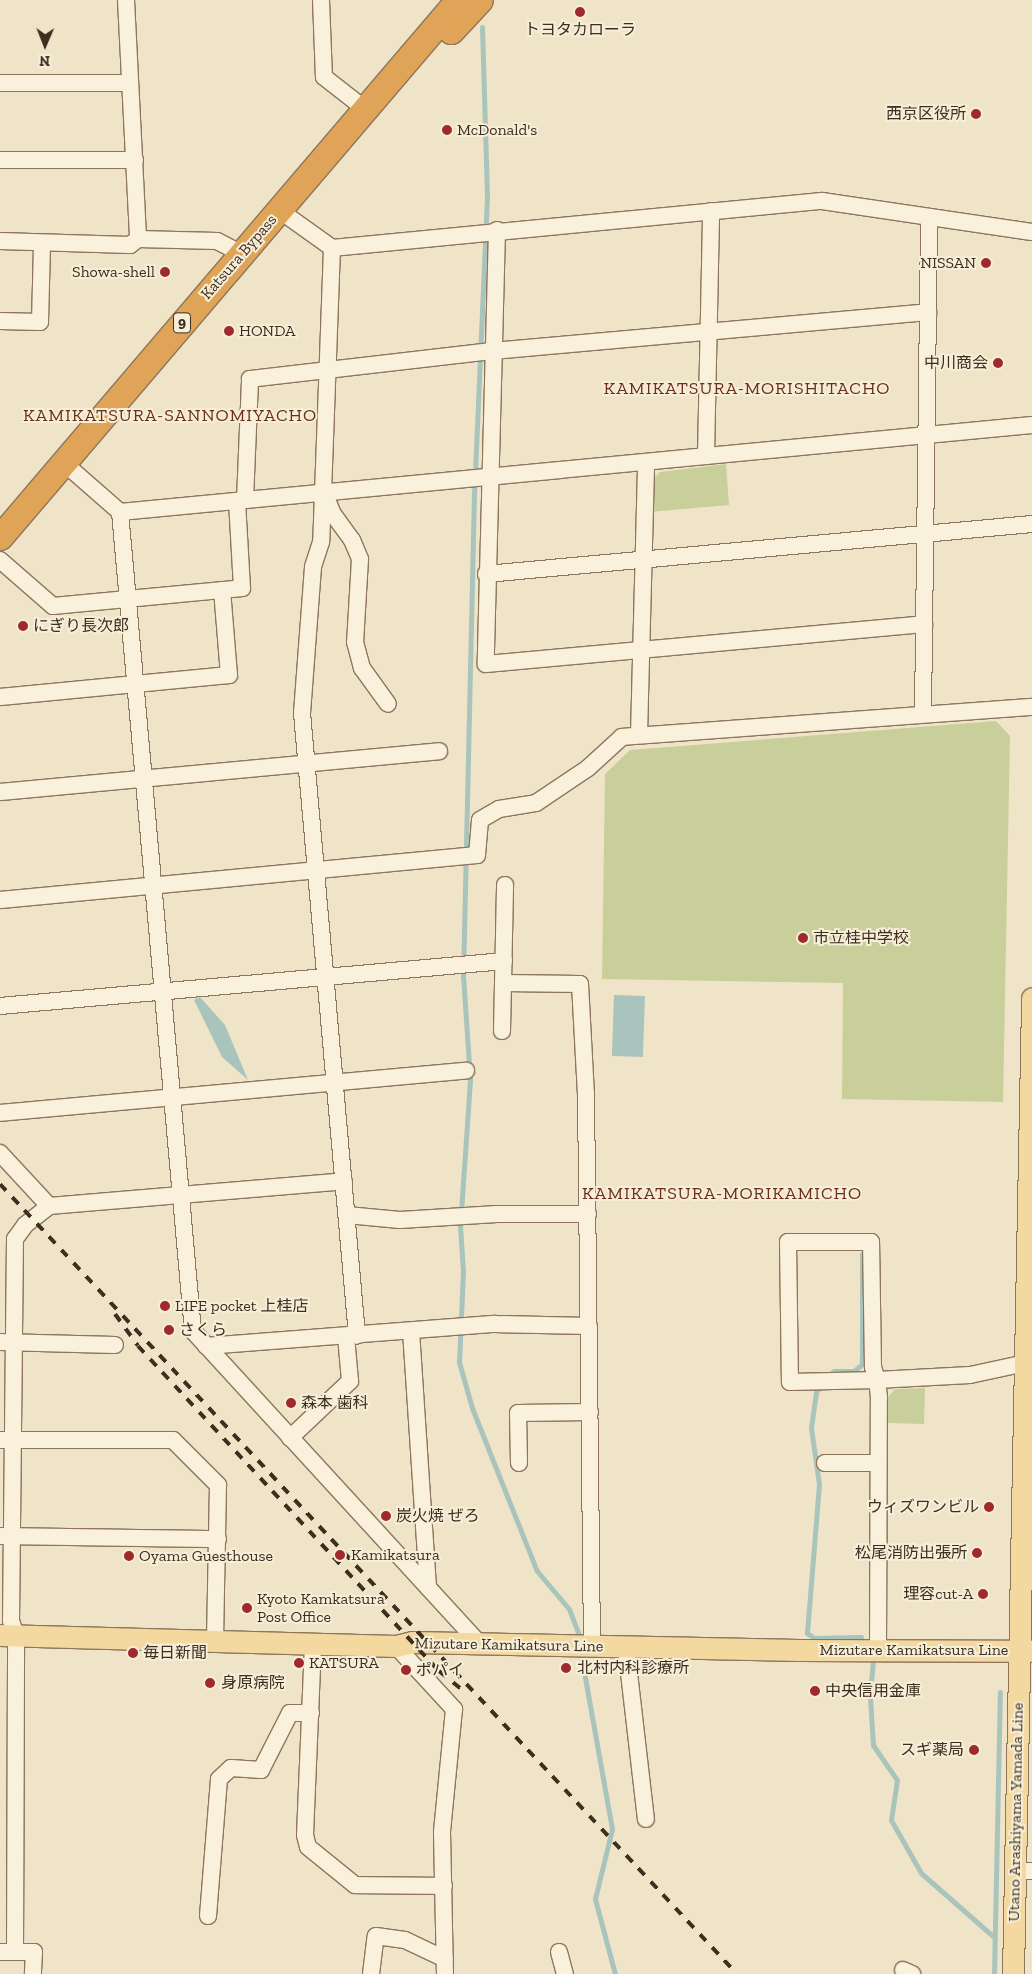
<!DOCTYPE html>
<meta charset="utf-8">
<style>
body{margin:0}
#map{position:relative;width:1032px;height:1974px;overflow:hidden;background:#f0e4c8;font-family:"Zilla Slab","Noto Sans JP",serif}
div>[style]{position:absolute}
.green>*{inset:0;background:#c9cf9b}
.water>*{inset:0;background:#a9c4bc;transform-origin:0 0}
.stream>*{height:5px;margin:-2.5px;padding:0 2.5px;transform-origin:2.5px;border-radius:2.5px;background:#a9c4bc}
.roads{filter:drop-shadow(1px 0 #8d765c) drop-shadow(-1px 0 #8d765c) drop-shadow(0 1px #8d765c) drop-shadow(0 -1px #8d765c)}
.minor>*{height:16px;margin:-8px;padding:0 8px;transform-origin:8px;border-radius:8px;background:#faf1dc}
.major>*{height:21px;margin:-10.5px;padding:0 10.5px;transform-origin:10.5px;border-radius:10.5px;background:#f3d9a0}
.highway>*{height:25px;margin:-12.5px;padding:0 12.5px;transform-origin:12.5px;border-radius:12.5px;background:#e0a458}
.rail>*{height:4px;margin-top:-2px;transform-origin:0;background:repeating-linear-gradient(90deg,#3d2e20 0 9px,transparent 0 18px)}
.dots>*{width:14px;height:14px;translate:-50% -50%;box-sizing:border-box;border:2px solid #f7eed8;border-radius:50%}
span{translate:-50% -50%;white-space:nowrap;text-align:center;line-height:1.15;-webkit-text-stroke:4px #f7eed8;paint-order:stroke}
.shield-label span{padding:1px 4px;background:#f7eed8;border:1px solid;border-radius:4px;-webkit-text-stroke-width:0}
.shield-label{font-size:15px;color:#3d2e20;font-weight:700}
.poi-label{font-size:16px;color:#3d2e20}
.right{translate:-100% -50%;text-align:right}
.left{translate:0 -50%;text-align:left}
.street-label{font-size:16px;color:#3d2e20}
.neighbourhood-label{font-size:18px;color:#6b2e1e;letter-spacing:1px}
.north{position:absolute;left:20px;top:20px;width:50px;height:50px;-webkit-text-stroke:4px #f7eed8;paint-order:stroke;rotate:181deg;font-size:14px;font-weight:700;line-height:20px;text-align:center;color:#3d2e20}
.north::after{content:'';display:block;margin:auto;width:18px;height:22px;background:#3d2e20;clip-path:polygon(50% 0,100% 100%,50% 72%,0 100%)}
</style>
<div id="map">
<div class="green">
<i style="clip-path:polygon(726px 464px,729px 505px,650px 512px,651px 481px,660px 472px)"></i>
<i style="clip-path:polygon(996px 721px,1010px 736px,1003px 1102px,842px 1099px,843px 983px,602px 979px,605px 774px,630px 750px)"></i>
<i style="clip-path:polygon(925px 1388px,924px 1424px,887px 1423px,887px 1398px,895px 1389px)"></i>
</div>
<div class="water">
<i style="left:614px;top:995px;width:31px;height:61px;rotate:2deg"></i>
<i style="clip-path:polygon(200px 997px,225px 1025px,248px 1080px,222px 1057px,194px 1000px)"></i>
</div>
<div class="stream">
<i style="left:482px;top:27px;width:170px;rotate:88.3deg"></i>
<i style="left:487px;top:197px;width:296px;rotate:92.5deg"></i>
<i style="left:474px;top:493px;width:483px;rotate:91.3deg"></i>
<i style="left:463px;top:976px;width:104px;rotate:86.1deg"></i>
<i style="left:470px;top:1080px;width:146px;rotate:93.9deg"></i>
<i style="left:460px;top:1226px;width:45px;rotate:86.2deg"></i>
<i style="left:463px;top:1271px;width:91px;rotate:92.5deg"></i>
<i style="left:459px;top:1362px;width:48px;rotate:74.2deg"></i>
<i style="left:472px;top:1408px;width:175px;rotate:68.3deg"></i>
<i style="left:537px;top:1571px;width:50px;rotate:49.9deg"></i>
<i style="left:569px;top:1609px;width:26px;rotate:69deg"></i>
<i style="left:826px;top:1377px;width:10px;rotate:-37deg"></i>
<i style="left:834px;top:1371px;width:20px"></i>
<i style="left:854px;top:1371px;width:11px;rotate:-41deg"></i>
<i style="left:862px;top:1364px;width:110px;rotate:-90deg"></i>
<i style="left:822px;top:1384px;width:10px;rotate:127deg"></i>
<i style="left:816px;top:1392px;width:36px;rotate:98deg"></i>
<i style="left:811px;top:1428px;width:57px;rotate:81.9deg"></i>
<i style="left:819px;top:1484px;width:149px;rotate:94.6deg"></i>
<i style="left:807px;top:1633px;width:9px;rotate:36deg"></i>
<i style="left:814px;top:1638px;width:47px;rotate:-1.2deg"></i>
<i style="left:581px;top:1655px;width:177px;rotate:79.9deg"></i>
<i style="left:612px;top:1829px;width:72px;rotate:103.7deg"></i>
<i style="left:595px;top:1899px;width:78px;rotate:75.1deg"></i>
<i style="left:873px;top:1660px;width:37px;rotate:95deg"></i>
<i style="left:870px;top:1697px;width:48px;rotate:86.4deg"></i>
<i style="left:873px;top:1745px;width:42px;rotate:55.6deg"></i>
<i style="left:897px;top:1780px;width:40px;rotate:98.5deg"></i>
<i style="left:891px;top:1820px;width:61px;rotate:60.5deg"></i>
<i style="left:921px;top:1873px;width:98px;rotate:41.3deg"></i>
<i style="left:994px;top:1974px;width:282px;rotate:-88.8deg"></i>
</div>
<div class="roads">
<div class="minor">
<i style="left:126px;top:0;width:239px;rotate:87.1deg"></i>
<i style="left:321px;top:0;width:77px;rotate:87.8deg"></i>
<i style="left:324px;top:77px;width:52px;rotate:38deg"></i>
<i style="left:0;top:83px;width:130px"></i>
<i style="left:0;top:160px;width:135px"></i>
<i style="left:279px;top:210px;width:65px;rotate:35.6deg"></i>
<i style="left:332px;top:248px;width:492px;rotate:-5.5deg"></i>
<i style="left:822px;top:201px;width:212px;rotate:8.4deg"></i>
<i style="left:497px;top:230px;width:434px;rotate:91.5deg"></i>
<i style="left:486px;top:664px;width:440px;rotate:-5.2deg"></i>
<i style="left:0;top:241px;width:130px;rotate:1.8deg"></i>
<i style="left:130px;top:245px;width:10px;rotate:-37deg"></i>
<i style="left:138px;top:239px;width:79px;rotate:1.5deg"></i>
<i style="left:217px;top:241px;width:27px;rotate:27deg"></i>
<i style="left:332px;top:248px;width:294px;rotate:92.1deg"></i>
<i style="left:321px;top:542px;width:26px;rotate:108deg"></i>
<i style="left:313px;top:567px;width:146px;rotate:94.3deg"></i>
<i style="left:302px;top:713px;width:625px;rotate:84.95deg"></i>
<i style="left:0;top:321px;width:40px;rotate:1.4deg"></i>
<i style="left:40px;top:322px;width:79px;rotate:-88.5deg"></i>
<i style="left:706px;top:456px;width:245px;rotate:-88.8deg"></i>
<i style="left:64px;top:463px;width:74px;rotate:41.2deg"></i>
<i style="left:120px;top:512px;width:916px;rotate:-5.45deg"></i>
<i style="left:326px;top:497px;width:18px;rotate:68deg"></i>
<i style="left:333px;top:514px;width:32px;rotate:54deg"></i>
<i style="left:352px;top:540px;width:21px;rotate:67deg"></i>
<i style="left:360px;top:559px;width:83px;rotate:93.4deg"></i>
<i style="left:355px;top:642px;width:27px;rotate:75deg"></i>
<i style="left:362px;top:668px;width:44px;rotate:54.2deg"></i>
<i style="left:245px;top:500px;width:121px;rotate:-87.6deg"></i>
<i style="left:250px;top:379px;width:244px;rotate:-6.6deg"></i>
<i style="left:492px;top:351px;width:438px;rotate:-5.1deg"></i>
<i style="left:120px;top:512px;width:822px;rotate:84.91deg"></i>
<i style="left:193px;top:1331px;width:423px;rotate:47.5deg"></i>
<i style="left:0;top:560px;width:70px;rotate:41deg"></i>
<i style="left:53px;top:606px;width:190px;rotate:-5.4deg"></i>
<i style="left:242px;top:588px;width:87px;rotate:-93.3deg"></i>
<i style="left:486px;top:574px;width:548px;rotate:-5.23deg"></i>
<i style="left:0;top:697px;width:230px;rotate:-5.5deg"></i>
<i style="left:229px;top:675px;width:85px;rotate:-94.7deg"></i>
<i style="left:923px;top:714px;width:497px;rotate:-89.3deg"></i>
<i style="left:639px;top:735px;width:273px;rotate:-88.5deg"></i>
<i style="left:0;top:792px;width:441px;rotate:-5.3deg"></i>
<i style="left:0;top:900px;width:479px;rotate:-5.4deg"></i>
<i style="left:477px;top:855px;width:35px;rotate:-85deg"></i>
<i style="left:480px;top:820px;width:22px;rotate:-30deg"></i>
<i style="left:499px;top:809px;width:37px;rotate:-9deg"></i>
<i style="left:536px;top:803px;width:63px;rotate:-33.9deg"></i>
<i style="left:588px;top:768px;width:46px;rotate:-42.4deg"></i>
<i style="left:622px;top:737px;width:411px;rotate:-4.2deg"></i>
<i style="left:504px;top:983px;width:76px;rotate:0.8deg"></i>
<i style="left:580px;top:984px;width:110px;rotate:86.9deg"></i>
<i style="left:586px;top:1094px;width:551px;rotate:89.38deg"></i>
<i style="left:0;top:1006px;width:506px;rotate:-5.1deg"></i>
<i style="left:502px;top:1031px;width:146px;rotate:-88.8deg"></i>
<i style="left:0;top:1113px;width:468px;rotate:-5.2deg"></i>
<i style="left:0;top:1153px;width:72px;rotate:47.2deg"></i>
<i style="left:347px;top:1215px;width:53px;rotate:5.4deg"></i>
<i style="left:400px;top:1220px;width:97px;rotate:-3.5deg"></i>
<i style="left:497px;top:1214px;width:91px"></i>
<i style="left:411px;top:1331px;width:257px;rotate:86.2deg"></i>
<i style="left:0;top:1342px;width:115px;rotate:1.5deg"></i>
<i style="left:206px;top:1346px;width:290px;rotate:-4.4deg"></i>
<i style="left:495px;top:1324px;width:94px;rotate:1.2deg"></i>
<i style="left:290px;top:1438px;width:83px;rotate:-43.5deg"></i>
<i style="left:350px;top:1381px;width:45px;rotate:-95.1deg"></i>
<i style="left:0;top:1440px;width:173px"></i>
<i style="left:173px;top:1440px;width:64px;rotate:45deg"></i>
<i style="left:218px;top:1485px;width:154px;rotate:91.1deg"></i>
<i style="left:519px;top:1463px;width:50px;rotate:-91.1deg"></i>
<i style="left:518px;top:1413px;width:72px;rotate:-0.8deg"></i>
<i style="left:825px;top:1463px;width:53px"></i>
<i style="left:0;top:1536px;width:218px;rotate:0.8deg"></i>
<i style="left:313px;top:1644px;width:191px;rotate:92.4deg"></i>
<i style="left:305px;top:1835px;width:12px;rotate:76deg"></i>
<i style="left:308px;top:1847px;width:60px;rotate:39deg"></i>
<i style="left:355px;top:1885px;width:89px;rotate:0.6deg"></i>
<i style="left:396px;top:1646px;width:86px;rotate:47.4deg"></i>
<i style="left:454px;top:1709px;width:124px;rotate:95.6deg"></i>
<i style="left:442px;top:1832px;width:142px;rotate:88.8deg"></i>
<i style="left:626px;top:1647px;width:173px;rotate:83.4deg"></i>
<i style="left:878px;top:1651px;width:254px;rotate:-89.8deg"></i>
<i style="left:879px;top:1397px;width:17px;rotate:-97deg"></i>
<i style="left:877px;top:1380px;width:14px;rotate:-107deg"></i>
<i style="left:873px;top:1367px;width:125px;rotate:-90.9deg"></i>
<i style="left:871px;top:1242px;width:83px;rotate:180deg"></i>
<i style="left:788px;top:1242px;width:140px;rotate:89.2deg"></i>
<i style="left:790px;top:1382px;width:87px;rotate:-1.3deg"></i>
<i style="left:877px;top:1380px;width:93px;rotate:-3.1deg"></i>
<i style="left:970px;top:1375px;width:57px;rotate:-12.1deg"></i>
<i style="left:1015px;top:1871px;width:17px"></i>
<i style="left:208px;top:1916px;width:137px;rotate:-85.4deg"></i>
<i style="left:219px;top:1779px;width:16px;rotate:-43deg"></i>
<i style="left:231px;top:1768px;width:30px;rotate:4deg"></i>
<i style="left:261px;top:1770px;width:64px;rotate:-63deg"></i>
<i style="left:290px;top:1713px;width:21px"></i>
<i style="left:0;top:1952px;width:34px"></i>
<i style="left:34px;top:1952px;width:22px;rotate:93deg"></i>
<i style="left:15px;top:1952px;width:316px;rotate:-89.8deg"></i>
<i style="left:16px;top:1636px;width:16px;rotate:-108deg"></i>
<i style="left:11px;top:1621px;width:382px;rotate:-89.4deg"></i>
<i style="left:15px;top:1239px;width:17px;rotate:-54deg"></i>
<i style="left:25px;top:1225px;width:31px;rotate:-38deg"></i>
<i style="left:49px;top:1206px;width:296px;rotate:-4.8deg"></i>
<i style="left:559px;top:1952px;width:23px;rotate:75deg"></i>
<i style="left:903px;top:1970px;width:10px;rotate:24deg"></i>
<i style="left:371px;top:1974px;width:38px;rotate:-83deg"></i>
<i style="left:376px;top:1936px;width:29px;rotate:8deg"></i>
<i style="left:405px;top:1940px;width:44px;rotate:25.4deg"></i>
</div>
<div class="major">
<i style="left:0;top:1635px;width:396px;rotate:1.6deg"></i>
<i style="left:396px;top:1646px;width:16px;rotate:-14deg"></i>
<i style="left:412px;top:1642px;width:387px;rotate:1.2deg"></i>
<i style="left:799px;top:1650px;width:233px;rotate:0.2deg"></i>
<i style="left:1013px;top:1974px;width:976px;rotate:-88.88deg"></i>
</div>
<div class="highway">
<i style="left:451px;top:31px;width:42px;rotate:-46.9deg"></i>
<i style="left:0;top:537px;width:706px;rotate:-49.54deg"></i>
</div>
</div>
<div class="rail">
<i style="left:0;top:1184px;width:1080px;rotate:46.99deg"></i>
<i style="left:115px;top:1314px;width:39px;rotate:54deg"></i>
<i style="left:138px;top:1346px;width:443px;rotate:47.2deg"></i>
<i style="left:439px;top:1671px;width:35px;rotate:39deg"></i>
</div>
<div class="dots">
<i style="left:580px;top:12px;background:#9e2a2b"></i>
<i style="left:976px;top:114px;background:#9e2a2b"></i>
<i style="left:447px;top:130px;background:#9e2a2b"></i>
<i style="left:986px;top:263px;background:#9e2a2b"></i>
<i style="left:165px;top:272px;background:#9e2a2b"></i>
<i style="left:229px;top:331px;background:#9e2a2b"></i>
<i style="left:998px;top:363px;background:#9e2a2b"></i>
<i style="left:23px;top:626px;background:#9e2a2b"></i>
<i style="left:803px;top:938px;background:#9e2a2b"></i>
<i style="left:165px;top:1306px;background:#9e2a2b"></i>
<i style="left:169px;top:1330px;background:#9e2a2b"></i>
<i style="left:291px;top:1403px;background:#9e2a2b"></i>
<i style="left:989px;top:1507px;background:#9e2a2b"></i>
<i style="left:386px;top:1516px;background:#9e2a2b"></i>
<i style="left:977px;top:1553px;background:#9e2a2b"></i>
<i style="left:340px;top:1555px;background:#9e2a2b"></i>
<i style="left:129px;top:1556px;background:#9e2a2b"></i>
<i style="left:983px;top:1594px;background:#9e2a2b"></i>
<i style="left:247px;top:1608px;background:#9e2a2b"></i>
<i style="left:133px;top:1653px;background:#9e2a2b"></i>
<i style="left:299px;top:1663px;background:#9e2a2b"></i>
<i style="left:566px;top:1668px;background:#9e2a2b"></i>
<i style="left:406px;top:1670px;background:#9e2a2b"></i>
<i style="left:210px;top:1683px;background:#9e2a2b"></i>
<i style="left:815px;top:1691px;background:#9e2a2b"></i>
<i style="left:974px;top:1750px;background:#9e2a2b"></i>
</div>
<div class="shield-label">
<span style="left:182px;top:323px">9</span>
</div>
<div class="poi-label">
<span style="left:580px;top:30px">トヨタカローラ</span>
<span class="right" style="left:966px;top:114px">西京区役所</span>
<span class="left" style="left:457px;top:130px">McDonald's</span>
<span class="right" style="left:976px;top:263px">NISSAN</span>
<span class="right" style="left:155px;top:272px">Showa-shell</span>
<span class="left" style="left:239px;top:331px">HONDA</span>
<span class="right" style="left:988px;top:363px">中川商会</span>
<span class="left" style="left:33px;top:626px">にぎり長次郎</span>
<span class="left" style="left:813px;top:938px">市立桂中学校</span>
<span class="left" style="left:175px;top:1306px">LIFE pocket 上桂店</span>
<span class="left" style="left:179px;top:1330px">さくら</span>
<span class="left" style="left:301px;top:1403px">森本 歯科</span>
<span class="right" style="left:979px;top:1507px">ウィズワンビル</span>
<span class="left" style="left:396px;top:1516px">炭火焼 ぜろ</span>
<span class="right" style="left:967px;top:1553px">松尾消防出張所</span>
<span class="left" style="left:351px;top:1555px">Kamikatsura</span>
<span class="left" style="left:139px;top:1556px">Oyama Guesthouse</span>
<span class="right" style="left:973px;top:1594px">理容cut-A</span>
<span class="left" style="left:257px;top:1608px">Kyoto Kamkatsura<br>Post Office</span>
<span class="left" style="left:143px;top:1653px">毎日新聞</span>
<span class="left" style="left:309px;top:1663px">KATSURA</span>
<span class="left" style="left:577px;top:1668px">北村内科診療所</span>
<span class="left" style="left:416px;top:1670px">ポパイ</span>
<span class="left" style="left:221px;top:1683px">身原病院</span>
<span class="left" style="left:825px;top:1691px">中央信用金庫</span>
<span class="right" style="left:964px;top:1750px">スギ薬局</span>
</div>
<div class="street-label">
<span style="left:239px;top:257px;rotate:-49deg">Katsura Bypass</span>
<span style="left:509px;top:1645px;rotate:1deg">Mizutare Kamikatsura Line</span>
<span style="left:914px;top:1650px">Mizutare Kamikatsura Line</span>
<span style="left:1016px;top:1812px;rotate:-89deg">Utano Arashiyama Yamada Line</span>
</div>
<div class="neighbourhood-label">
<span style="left:747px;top:388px">KAMIKATSURA-MORISHITACHO</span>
<span style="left:170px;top:415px">KAMIKATSURA-SANNOMIYACHO</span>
<span style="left:722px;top:1193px">KAMIKATSURA-MORIKAMICHO</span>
</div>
<div class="north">N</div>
</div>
